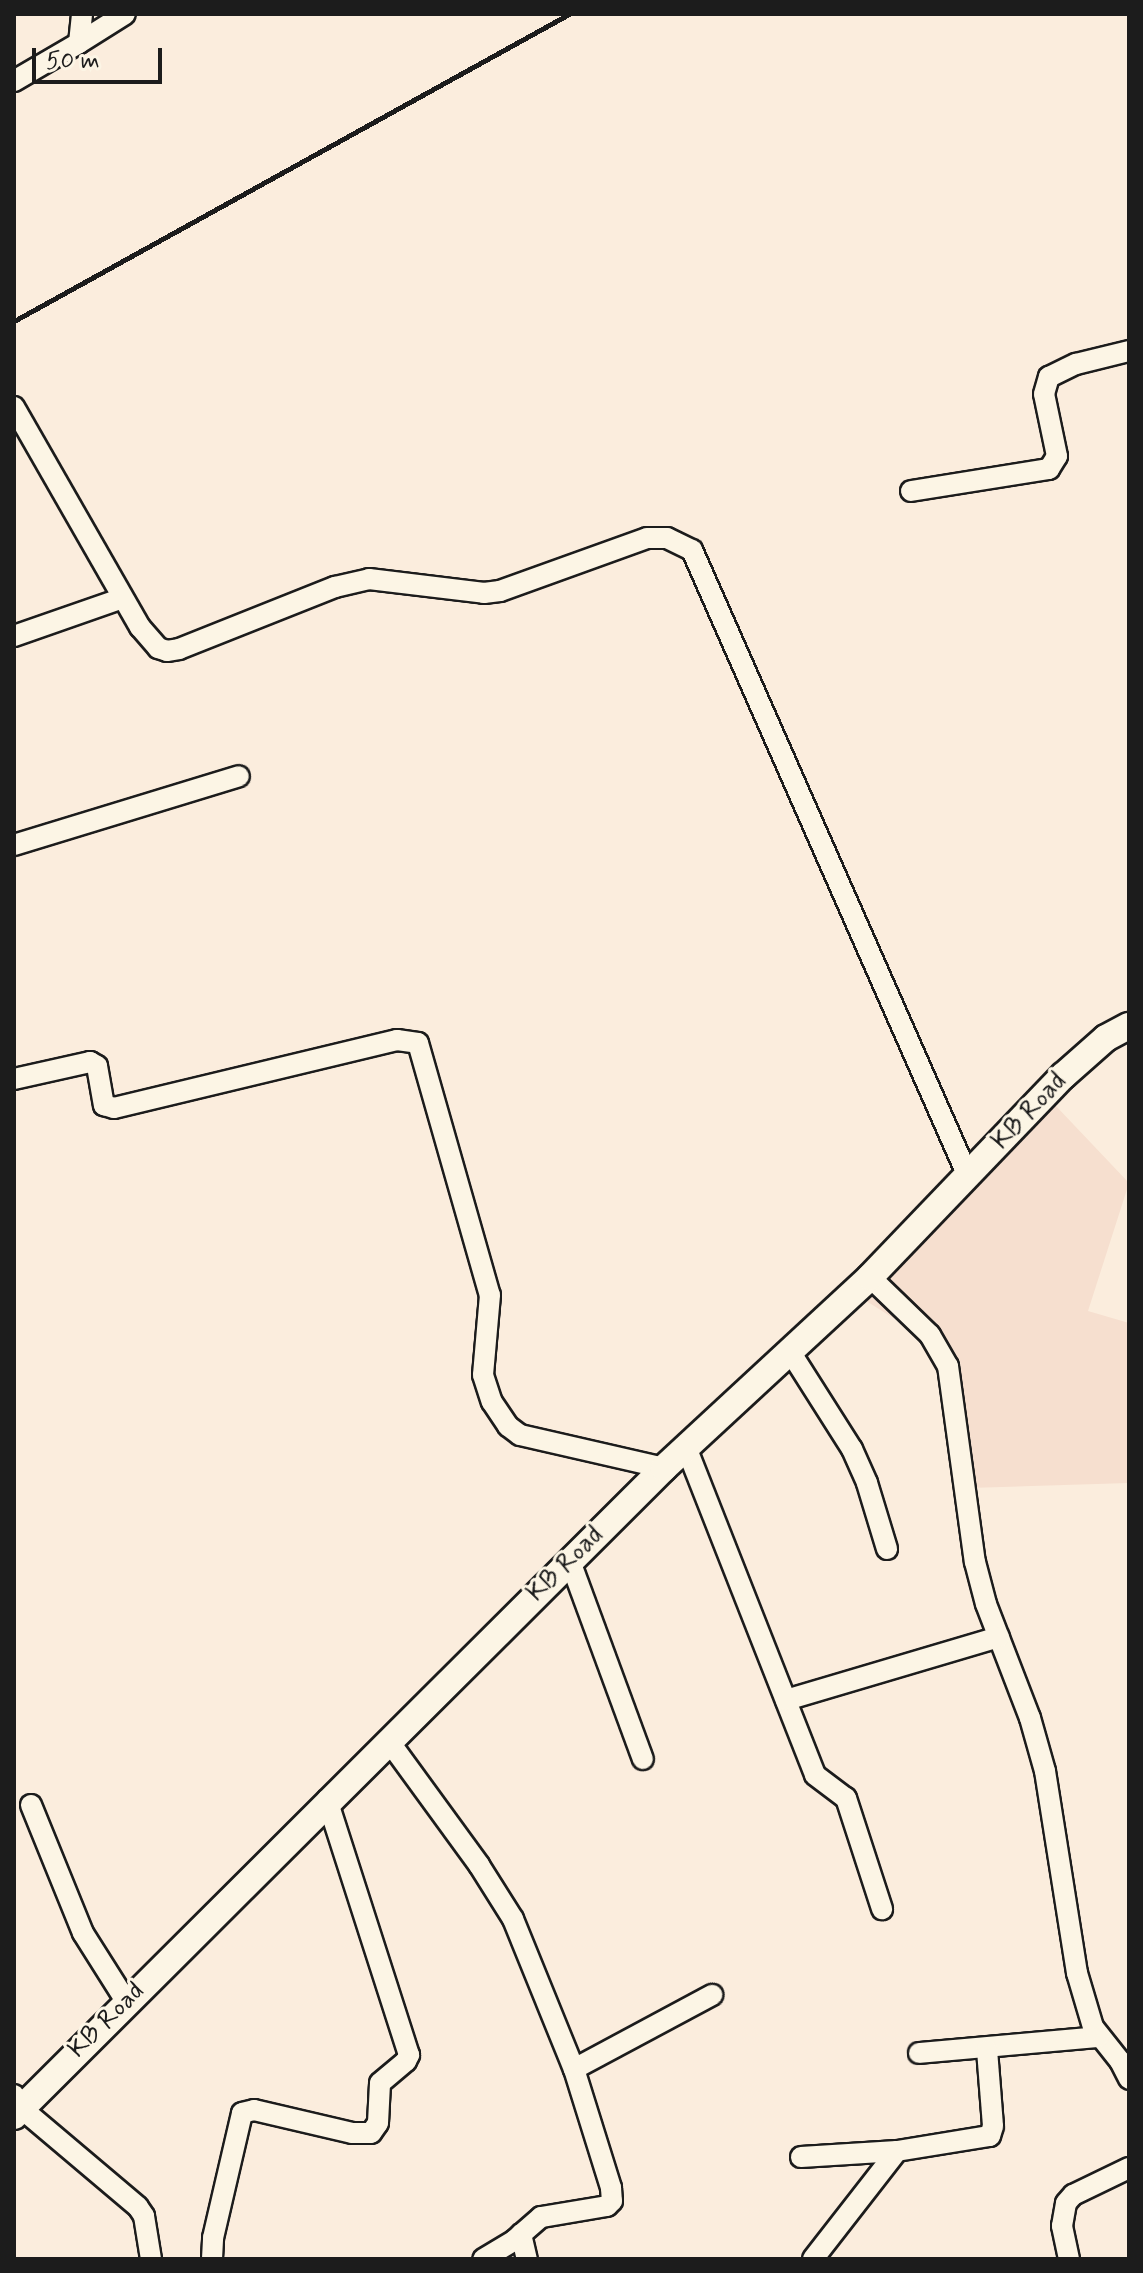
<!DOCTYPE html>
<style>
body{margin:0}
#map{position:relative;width:1143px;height:2273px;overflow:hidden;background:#fbeddd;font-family:Mynerve,sans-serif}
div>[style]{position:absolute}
.built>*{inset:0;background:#f6dfcf}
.roads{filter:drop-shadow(2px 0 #1c1c1c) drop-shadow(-2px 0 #1c1c1c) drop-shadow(0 2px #1c1c1c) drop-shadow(0 -2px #1c1c1c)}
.minor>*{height:20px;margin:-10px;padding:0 10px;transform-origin:10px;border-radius:10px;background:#fcf5e5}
.major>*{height:26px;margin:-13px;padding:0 13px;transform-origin:13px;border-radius:13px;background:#fcf5e5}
.rail>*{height:5px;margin:-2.5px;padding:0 2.5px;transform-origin:2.5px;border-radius:2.5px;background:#1c1c1c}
span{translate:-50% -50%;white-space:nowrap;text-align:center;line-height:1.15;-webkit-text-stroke:6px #fcf5e5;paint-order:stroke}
.street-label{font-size:26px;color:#1c1c1c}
.frame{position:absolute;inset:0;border:16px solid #1c1c1c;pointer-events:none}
.scale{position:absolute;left:32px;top:48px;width:130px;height:36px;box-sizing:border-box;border:4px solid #1c1c1c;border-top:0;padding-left:10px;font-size:24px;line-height:28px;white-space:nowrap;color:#1c1c1c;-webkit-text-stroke:6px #fcf5e5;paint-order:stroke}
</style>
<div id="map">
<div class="built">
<i style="clip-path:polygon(1055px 1105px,1129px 1183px,1088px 1311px,1129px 1323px,1129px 1483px,969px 1488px,960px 1360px,863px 1299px)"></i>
</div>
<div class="roads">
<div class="minor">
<i style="left:79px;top:43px;width:54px;rotate:-32.2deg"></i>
<i style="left:14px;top:81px;width:75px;rotate:-30.3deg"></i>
<i style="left:79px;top:43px;width:29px;rotate:-84deg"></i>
<i style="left:14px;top:407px;width:254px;rotate:60.2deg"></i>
<i style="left:140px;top:627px;width:28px;rotate:49deg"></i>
<i style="left:158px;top:648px;width:9px;rotate:18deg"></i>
<i style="left:167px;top:651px;width:12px;rotate:-9deg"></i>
<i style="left:179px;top:649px;width:168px;rotate:-21.7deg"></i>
<i style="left:335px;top:587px;width:35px;rotate:-13deg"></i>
<i style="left:369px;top:579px;width:116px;rotate:6.9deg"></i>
<i style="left:484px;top:593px;width:16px;rotate:-7deg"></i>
<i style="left:500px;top:591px;width:156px;rotate:-19.8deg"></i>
<i style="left:647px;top:538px;width:20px"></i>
<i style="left:667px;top:538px;width:28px;rotate:26deg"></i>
<i style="left:692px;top:550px;width:684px;rotate:66.21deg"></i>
<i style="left:911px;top:491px;width:140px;rotate:-9.1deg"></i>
<i style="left:1049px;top:469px;width:15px;rotate:-58deg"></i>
<i style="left:1057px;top:456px;width:63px;rotate:-101.8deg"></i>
<i style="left:1044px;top:394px;width:18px;rotate:-74deg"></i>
<i style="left:1049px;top:377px;width:30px;rotate:-26deg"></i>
<i style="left:1076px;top:364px;width:55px;rotate:-13.8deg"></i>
<i style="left:14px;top:636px;width:115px;rotate:-19.2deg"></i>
<i style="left:14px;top:845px;width:235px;rotate:-17deg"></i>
<i style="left:14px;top:1079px;width:78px;rotate:-12.6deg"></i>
<i style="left:90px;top:1062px;width:8px;rotate:30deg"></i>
<i style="left:97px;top:1066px;width:40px;rotate:80deg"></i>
<i style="left:104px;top:1105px;width:10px;rotate:17deg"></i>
<i style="left:114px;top:1108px;width:291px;rotate:-13.5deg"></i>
<i style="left:397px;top:1040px;width:21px;rotate:8deg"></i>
<i style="left:418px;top:1043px;width:262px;rotate:74.1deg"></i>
<i style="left:490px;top:1295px;width:80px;rotate:95deg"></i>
<i style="left:483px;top:1375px;width:28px;rotate:72deg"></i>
<i style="left:492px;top:1402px;width:29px;rotate:56deg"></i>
<i style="left:508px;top:1426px;width:15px;rotate:37deg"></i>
<i style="left:520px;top:1435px;width:148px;rotate:12.9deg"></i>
<i style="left:870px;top:1277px;width:83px;rotate:44deg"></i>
<i style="left:930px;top:1335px;width:36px;rotate:60deg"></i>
<i style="left:948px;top:1366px;width:198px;rotate:82.2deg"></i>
<i style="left:975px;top:1562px;width:43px;rotate:75.3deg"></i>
<i style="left:986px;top:1604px;width:122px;rotate:68.9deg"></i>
<i style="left:1030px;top:1718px;width:55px;rotate:74.2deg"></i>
<i style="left:1045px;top:1771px;width:205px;rotate:81deg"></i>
<i style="left:1077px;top:1973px;width:56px;rotate:73.5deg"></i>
<i style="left:1093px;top:2027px;width:43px;rotate:51.5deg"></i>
<i style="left:1120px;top:2061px;width:20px;rotate:63deg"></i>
<i style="left:791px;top:1353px;width:114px;rotate:57.6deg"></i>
<i style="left:852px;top:1449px;width:37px;rotate:66deg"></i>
<i style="left:867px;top:1483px;width:69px;rotate:73.1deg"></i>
<i style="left:686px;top:1447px;width:352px;rotate:68.5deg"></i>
<i style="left:815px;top:1775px;width:39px;rotate:37deg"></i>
<i style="left:846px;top:1798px;width:117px;rotate:72deg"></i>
<i style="left:570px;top:1561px;width:211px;rotate:69.8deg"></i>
<i style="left:786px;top:1700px;width:222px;rotate:-16.5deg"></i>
<i style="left:388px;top:1740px;width:155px;rotate:53.9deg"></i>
<i style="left:479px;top:1865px;width:64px;rotate:57.8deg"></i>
<i style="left:513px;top:1919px;width:162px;rotate:67.9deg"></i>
<i style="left:574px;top:2069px;width:125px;rotate:72.7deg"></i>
<i style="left:611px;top:2188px;width:13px;rotate:86deg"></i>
<i style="left:612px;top:2201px;width:7px;rotate:135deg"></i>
<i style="left:607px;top:2206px;width:67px;rotate:170.5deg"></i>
<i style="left:541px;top:2217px;width:35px;rotate:139deg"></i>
<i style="left:515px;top:2240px;width:37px;rotate:149deg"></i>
<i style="left:31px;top:1805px;width:138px;rotate:67.9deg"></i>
<i style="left:83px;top:1933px;width:80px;rotate:57.7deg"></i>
<i style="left:919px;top:2053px;width:180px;rotate:-5.1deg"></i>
<i style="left:574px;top:2069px;width:157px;rotate:-28.2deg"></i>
<i style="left:14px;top:2095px;width:15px;rotate:62deg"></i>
<i style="left:21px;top:2108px;width:153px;rotate:40.2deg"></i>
<i style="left:138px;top:2207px;width:11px;rotate:56deg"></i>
<i style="left:144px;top:2216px;width:44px;rotate:80.8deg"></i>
<i style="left:801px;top:2157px;width:96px;rotate:-3.6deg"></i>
<i style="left:897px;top:2151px;width:94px;rotate:-9.2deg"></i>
<i style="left:990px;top:2136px;width:10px;rotate:-73deg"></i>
<i style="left:993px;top:2126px;width:76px;rotate:-94.5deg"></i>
<i style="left:521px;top:2234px;width:26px;rotate:77deg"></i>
<i style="left:212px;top:2259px;width:21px;rotate:-87deg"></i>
<i style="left:213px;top:2238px;width:128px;rotate:-76.9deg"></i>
<i style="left:242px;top:2113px;width:12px;rotate:-14deg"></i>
<i style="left:254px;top:2110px;width:101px;rotate:13.2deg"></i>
<i style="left:352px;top:2133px;width:19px"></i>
<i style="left:371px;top:2133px;width:12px;rotate:-55deg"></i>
<i style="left:378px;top:2123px;width:40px;rotate:-87.1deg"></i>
<i style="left:380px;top:2083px;width:34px;rotate:-40deg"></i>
<i style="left:406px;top:2061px;width:7px;rotate:-63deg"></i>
<i style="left:409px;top:2055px;width:268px;rotate:-107.8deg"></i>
<i style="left:813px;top:2259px;width:137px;rotate:-52.1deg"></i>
<i style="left:1069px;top:2259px;width:34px;rotate:-102deg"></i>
<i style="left:1062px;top:2226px;width:23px;rotate:-80deg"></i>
<i style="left:1066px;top:2203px;width:11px;rotate:-49deg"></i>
<i style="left:1073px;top:2195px;width:62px;rotate:-25.7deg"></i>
</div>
<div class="major">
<i style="left:14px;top:2116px;width:918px;rotate:-44.91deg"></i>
<i style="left:664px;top:1468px;width:281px;rotate:-42.8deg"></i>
<i style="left:870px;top:1277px;width:279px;rotate:-46.2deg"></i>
<i style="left:1063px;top:1076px;width:57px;rotate:-41.5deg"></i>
<i style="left:1106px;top:1038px;width:26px;rotate:-28deg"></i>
</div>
</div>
<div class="rail">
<i style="left:14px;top:321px;width:634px;rotate:-28.95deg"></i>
</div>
<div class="street-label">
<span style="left:1030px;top:1112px;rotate:-47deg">KB Road</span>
<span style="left:566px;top:1565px;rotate:-45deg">KB Road</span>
<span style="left:107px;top:2021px;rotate:-45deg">KB Road</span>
</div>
<div class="frame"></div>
<div class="scale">50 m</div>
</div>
